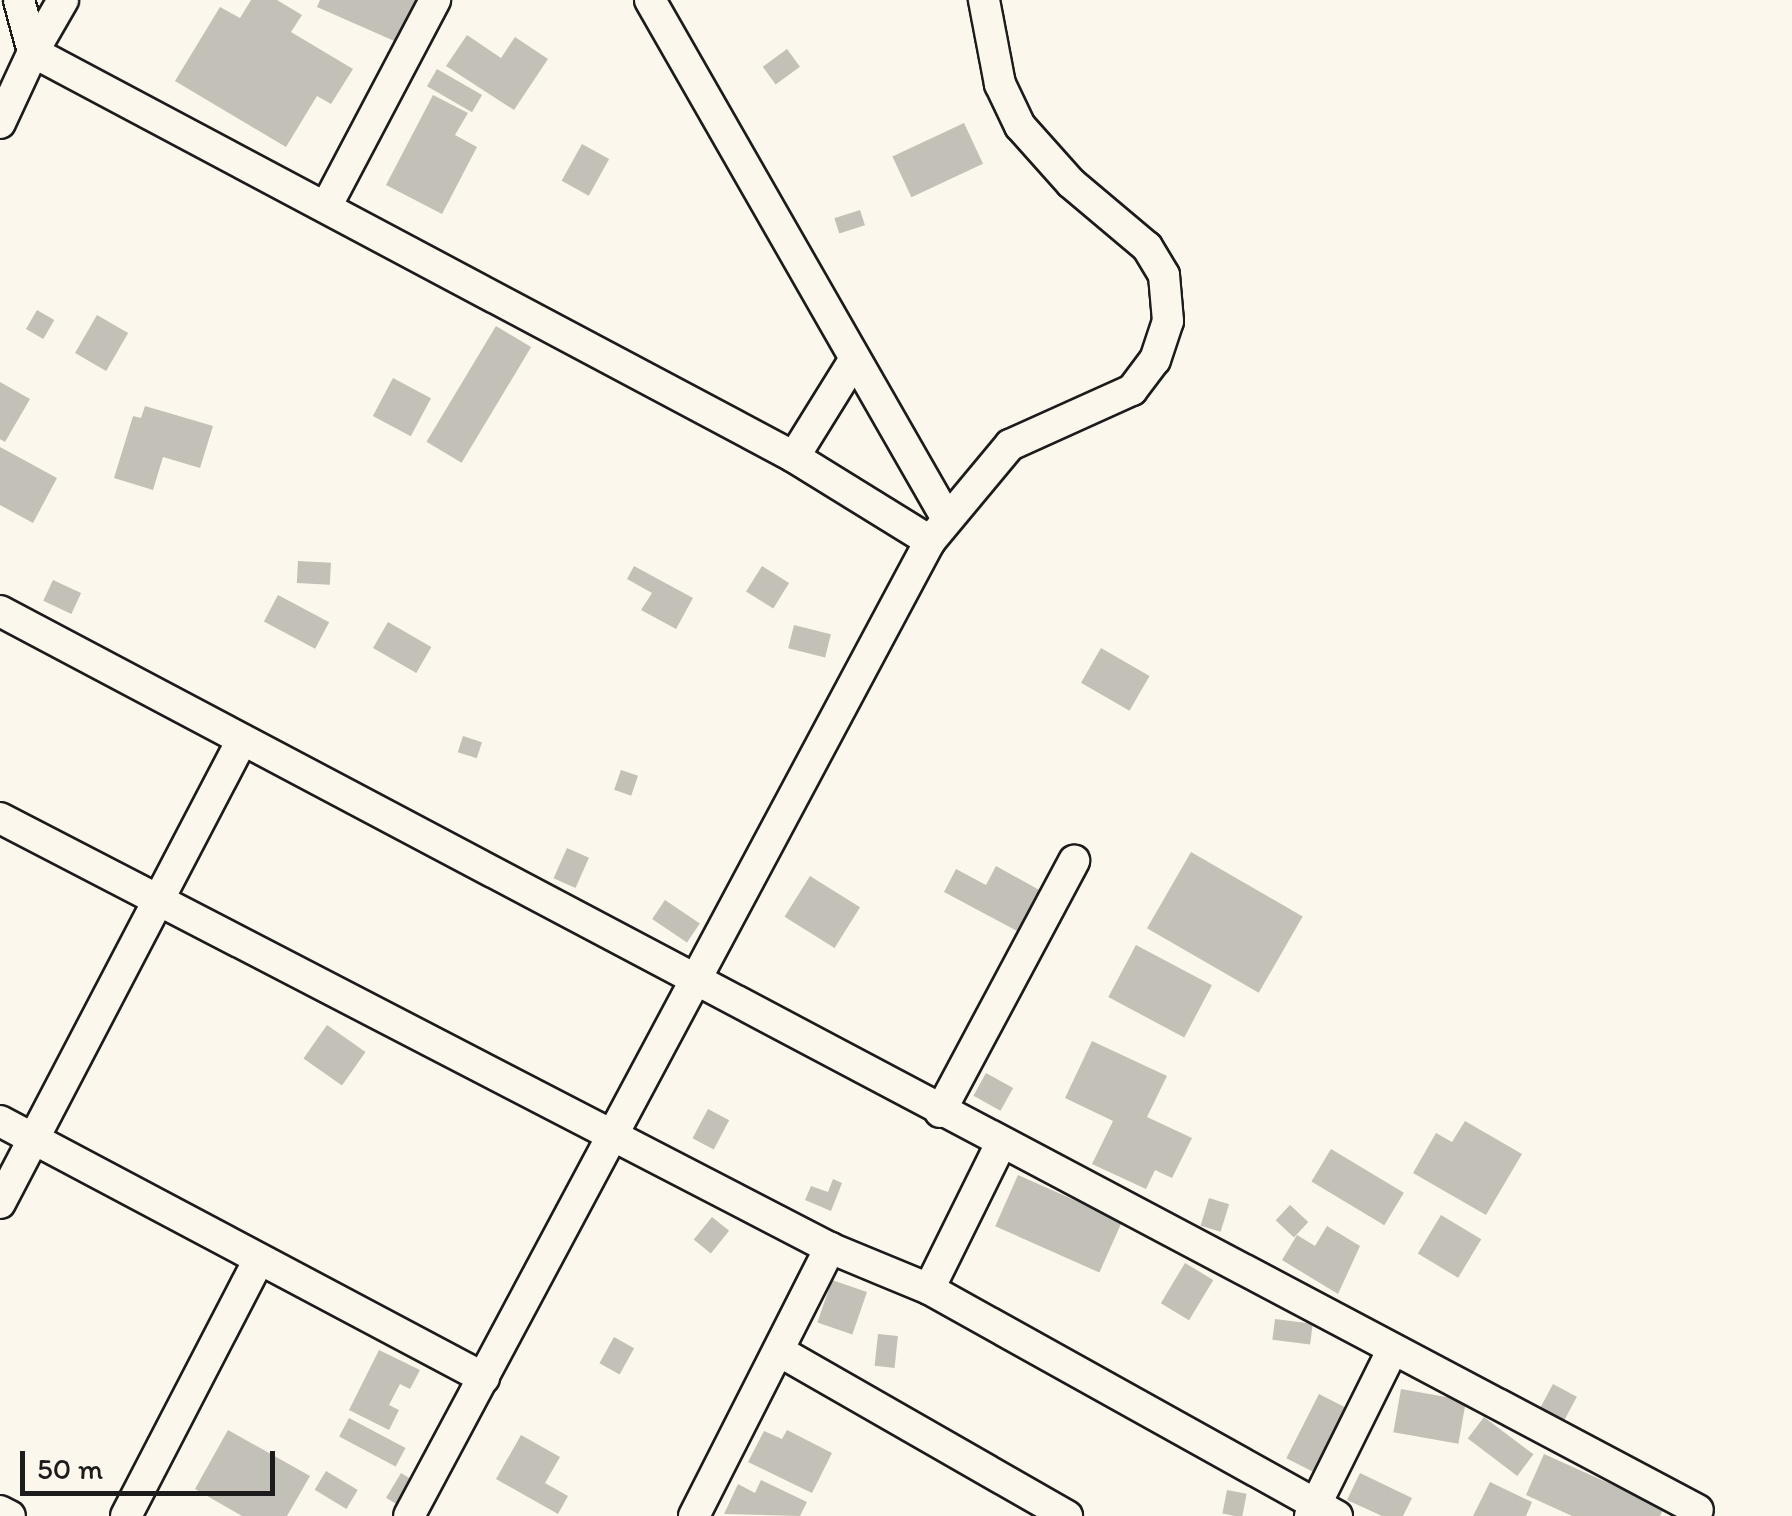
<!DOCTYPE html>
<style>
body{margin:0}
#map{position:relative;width:1792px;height:1516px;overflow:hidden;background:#fbf7ec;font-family:Itim,sans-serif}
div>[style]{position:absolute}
.building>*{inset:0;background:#c3c0b8;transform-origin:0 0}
.roads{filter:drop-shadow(2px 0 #1c1c1c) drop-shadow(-2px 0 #1c1c1c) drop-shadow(0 2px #1c1c1c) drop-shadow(0 -2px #1c1c1c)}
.minor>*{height:30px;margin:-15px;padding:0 15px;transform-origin:15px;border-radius:15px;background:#fbf7ec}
span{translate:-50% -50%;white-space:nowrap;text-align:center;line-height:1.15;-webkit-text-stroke:8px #fbf7ec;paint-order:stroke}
.scale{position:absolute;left:20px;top:1451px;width:255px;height:45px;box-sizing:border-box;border:5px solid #1c1c1c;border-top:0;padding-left:12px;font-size:30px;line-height:35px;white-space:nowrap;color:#1c1c1c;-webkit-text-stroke:8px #fbf7ec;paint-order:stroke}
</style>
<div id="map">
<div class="building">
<i style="clip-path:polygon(251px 0,277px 0,302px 15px,291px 32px,353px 69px,331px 104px,317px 96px,286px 147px,175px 81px,220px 7px,240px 18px)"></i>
<i style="clip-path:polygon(320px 0,428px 0,408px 47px,317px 7px)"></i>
<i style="clip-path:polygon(467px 35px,501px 58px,515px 37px,548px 59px,514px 110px,446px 66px)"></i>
<i style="left:787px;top:49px;width:22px;height:30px;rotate:54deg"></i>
<i style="left:437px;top:69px;width:52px;height:20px;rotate:30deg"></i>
<i style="clip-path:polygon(433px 95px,468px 113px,455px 135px,477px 147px,442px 214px,386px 185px)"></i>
<i style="left:964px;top:123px;width:45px;height:79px;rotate:65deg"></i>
<i style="left:582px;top:144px;width:31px;height:42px;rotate:29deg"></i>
<i style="left:860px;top:210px;width:16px;height:27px;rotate:72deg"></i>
<i style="left:37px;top:310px;width:20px;height:22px;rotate:30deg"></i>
<i style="left:97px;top:315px;width:36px;height:44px;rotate:30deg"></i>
<i style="left:496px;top:326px;width:41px;height:135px;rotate:31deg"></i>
<i style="left:393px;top:378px;width:43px;height:43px;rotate:28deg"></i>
<i style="clip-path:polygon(0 382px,30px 399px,5px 442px,0 439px)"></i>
<i style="clip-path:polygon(145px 406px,213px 426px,200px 468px,163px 457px,153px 490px,114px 478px,133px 416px,141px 418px)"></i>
<i style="clip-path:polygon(0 447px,57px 478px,33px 523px,0 505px)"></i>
<i style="left:298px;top:561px;width:33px;height:22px;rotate:3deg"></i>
<i style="clip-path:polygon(634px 566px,693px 598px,676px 629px,641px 610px,652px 593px,627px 579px)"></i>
<i style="left:762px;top:566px;width:32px;height:30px;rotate:32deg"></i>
<i style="left:53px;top:580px;width:31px;height:23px;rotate:25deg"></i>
<i style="left:278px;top:595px;width:58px;height:30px;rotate:28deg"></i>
<i style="left:388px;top:622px;width:50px;height:30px;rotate:30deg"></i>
<i style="left:794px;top:625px;width:38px;height:24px;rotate:14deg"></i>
<i style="left:1101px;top:648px;width:56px;height:40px;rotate:30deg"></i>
<i style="left:463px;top:736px;width:20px;height:17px;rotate:18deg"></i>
<i style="left:621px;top:770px;width:18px;height:21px;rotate:19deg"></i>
<i style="left:567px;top:848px;width:24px;height:33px;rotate:24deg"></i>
<i style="left:1191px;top:852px;width:129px;height:88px;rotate:30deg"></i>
<i style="clip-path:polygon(996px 866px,1041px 891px,1019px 932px,944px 892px,956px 869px,986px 885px)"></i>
<i style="left:810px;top:876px;width:59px;height:48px;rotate:32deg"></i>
<i style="left:665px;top:900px;width:42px;height:23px;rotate:34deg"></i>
<i style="left:1136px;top:945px;width:86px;height:59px;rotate:28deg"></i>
<i style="left:327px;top:1025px;width:47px;height:41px;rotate:35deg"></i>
<i style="clip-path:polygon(1092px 1041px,1167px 1076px,1147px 1117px,1192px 1138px,1172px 1178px,1155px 1170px,1146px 1189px,1092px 1164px,1113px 1121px,1065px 1098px)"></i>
<i style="left:986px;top:1073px;width:31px;height:26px;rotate:29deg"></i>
<i style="left:708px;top:1109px;width:24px;height:33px;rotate:28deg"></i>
<i style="clip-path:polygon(1465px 1121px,1522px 1154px,1486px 1215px,1413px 1173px,1436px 1133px,1452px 1142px)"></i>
<i style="left:1331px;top:1149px;width:85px;height:38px;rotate:31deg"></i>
<i style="left:1018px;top:1175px;width:114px;height:56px;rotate:24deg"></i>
<i style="clip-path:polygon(833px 1179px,842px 1183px,831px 1211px,805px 1200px,811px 1186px,828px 1192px)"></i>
<i style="left:1209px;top:1198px;width:21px;height:29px;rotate:17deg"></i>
<i style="left:1290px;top:1205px;width:25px;height:21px;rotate:43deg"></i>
<i style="left:1441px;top:1215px;width:47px;height:45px;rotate:31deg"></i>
<i style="left:712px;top:1217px;width:22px;height:29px;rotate:39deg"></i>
<i style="clip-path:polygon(1327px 1226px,1360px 1246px,1338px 1294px,1282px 1260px,1297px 1235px,1315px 1246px)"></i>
<i style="left:1185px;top:1263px;width:33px;height:47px;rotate:31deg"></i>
<i style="left:832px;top:1280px;width:37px;height:45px;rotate:19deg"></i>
<i style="left:1275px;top:1319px;width:38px;height:21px;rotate:7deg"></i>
<i style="left:878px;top:1334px;width:20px;height:32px;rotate:6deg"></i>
<i style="left:614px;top:1337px;width:23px;height:30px;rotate:29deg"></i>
<i style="clip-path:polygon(379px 1350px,420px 1370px,410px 1389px,400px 1384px,389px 1405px,399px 1410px,389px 1430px,349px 1410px)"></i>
<i style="left:1553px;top:1384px;width:27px;height:27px;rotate:28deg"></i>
<i style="left:1401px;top:1389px;width:66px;height:44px;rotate:10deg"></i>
<i style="left:1319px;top:1394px;width:34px;height:72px;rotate:27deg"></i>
<i style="left:1484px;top:1417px;width:62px;height:27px;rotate:37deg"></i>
<i style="left:349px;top:1418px;width:64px;height:21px;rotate:28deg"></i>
<i style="clip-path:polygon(228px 1430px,310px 1476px,287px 1516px,242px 1516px,195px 1489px)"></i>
<i style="clip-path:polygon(787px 1430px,832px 1453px,812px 1493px,748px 1462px,764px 1431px,782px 1439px)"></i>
<i style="clip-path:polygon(521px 1435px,560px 1457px,545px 1483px,568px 1496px,558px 1514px,496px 1479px)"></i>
<i style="clip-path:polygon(1544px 1454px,1664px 1508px,1660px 1516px,1572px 1516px,1526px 1495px)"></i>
<i style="left:326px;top:1471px;width:37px;height:22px;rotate:31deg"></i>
<i style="left:401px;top:1473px;width:23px;height:29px;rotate:31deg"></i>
<i style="clip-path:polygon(1360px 1473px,1412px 1498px,1403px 1516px,1382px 1516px,1347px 1500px)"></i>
<i style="clip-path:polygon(761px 1480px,807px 1502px,800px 1516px,724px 1514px,738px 1484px,755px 1493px)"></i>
<i style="clip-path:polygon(1490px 1482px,1532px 1502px,1526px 1516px,1473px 1516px)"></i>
<i style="left:1227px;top:1490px;width:20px;height:24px;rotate:11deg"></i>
</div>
<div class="roads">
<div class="minor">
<i style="left:63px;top:0;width:60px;rotate:120deg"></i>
<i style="left:33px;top:52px;width:862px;rotate:28.02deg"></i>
<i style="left:794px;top:457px;width:160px;rotate:31.7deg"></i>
<i style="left:930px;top:541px;width:1105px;rotate:118.12deg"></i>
<i style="left:650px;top:0;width:596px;rotate:60.21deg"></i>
<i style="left:0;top:123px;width:78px;rotate:-65.1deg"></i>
<i style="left:33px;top:52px;width:54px;rotate:-105.1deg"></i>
<i style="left:327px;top:205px;width:232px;rotate:-62.2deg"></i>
<i style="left:794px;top:457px;width:112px;rotate:-58.2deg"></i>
<i style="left:930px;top:541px;width:125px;rotate:-50.2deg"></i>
<i style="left:1010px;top:445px;width:134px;rotate:-24.3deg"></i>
<i style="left:1132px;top:390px;width:38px;rotate:-53deg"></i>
<i style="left:1155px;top:360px;width:41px;rotate:-71.6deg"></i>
<i style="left:1168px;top:321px;width:46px;rotate:-95deg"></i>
<i style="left:1164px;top:275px;width:33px;rotate:-121deg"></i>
<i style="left:1147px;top:247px;width:99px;rotate:-139.9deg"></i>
<i style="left:1071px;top:183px;width:76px;rotate:-131.8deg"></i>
<i style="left:1020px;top:126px;width:47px;rotate:-115.5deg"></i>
<i style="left:1000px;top:84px;width:86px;rotate:-100.8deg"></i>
<i style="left:0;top:611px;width:1921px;rotate:27.9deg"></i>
<i style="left:0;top:818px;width:935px;rotate:27.39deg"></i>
<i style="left:830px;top:1248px;width:107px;rotate:22.5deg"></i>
<i style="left:929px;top:1289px;width:467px;rotate:29.1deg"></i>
<i style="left:940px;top:1112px;width:285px;rotate:-61.9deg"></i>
<i style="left:0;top:1121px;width:548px;rotate:27.97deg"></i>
<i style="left:0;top:1203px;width:522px;rotate:-62.4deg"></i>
<i style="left:929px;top:1289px;width:163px;rotate:-63.7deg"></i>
<i style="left:779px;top:1351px;width:332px;rotate:29.8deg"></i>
<i style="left:0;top:1511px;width:11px;rotate:27deg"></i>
<i style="left:126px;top:1516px;width:289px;rotate:-62.6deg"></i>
<i style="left:694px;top:1516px;width:301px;rotate:-63.1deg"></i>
<i style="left:1310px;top:1516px;width:186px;rotate:-63.6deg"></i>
</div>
</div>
<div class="scale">50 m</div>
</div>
